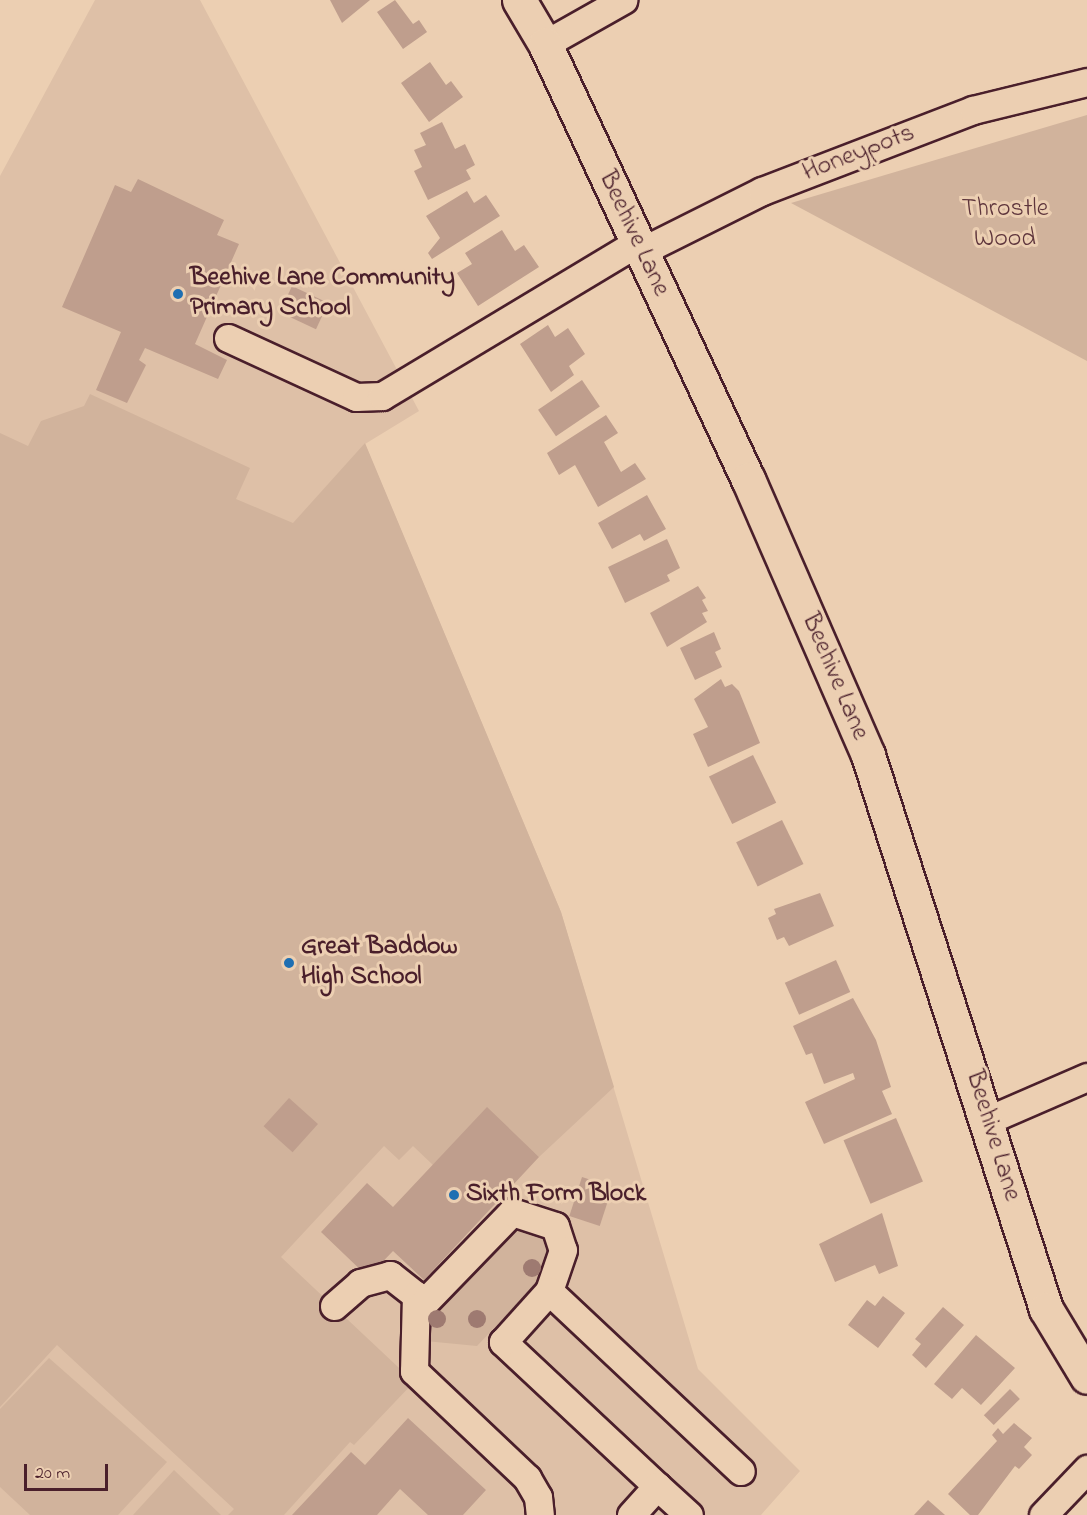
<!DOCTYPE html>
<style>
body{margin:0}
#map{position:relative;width:1087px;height:1515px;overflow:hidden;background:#eccfb2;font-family:"Indie Flower",sans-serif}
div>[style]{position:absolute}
.built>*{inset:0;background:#dec0a7}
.green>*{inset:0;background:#d1b39c}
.building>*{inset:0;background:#bf9e8d;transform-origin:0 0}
.roads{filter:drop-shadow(2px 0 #4a1f2b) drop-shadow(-2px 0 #4a1f2b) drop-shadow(0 2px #4a1f2b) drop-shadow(0 -2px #4a1f2b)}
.minor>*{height:27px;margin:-13.5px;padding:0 13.5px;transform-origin:13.5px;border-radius:13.5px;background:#eccfb2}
.major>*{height:33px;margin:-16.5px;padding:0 16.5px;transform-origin:16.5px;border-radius:16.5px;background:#eccfb2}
.trees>*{width:18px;height:18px;margin:-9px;border-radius:50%;background:#9e7a71}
.dots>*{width:16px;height:16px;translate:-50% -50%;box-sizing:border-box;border:3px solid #eccfb2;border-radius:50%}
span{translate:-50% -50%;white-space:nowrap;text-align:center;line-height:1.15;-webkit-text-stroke:6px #eccfb2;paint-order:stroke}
.street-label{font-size:26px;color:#4a1f2b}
.park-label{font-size:26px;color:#5e353c}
.poi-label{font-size:26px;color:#4a1f2b;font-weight:700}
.left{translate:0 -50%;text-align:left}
.scale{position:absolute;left:24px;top:1464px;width:84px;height:27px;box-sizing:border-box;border:3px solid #4a1f2b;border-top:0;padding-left:8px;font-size:18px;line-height:21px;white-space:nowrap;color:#4a1f2b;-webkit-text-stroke:4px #eccfb2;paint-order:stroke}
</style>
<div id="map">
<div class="built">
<i style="clip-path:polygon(95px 0,200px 0,419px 411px,365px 444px,561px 912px,698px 1369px,800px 1471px,761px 1515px,0 1515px,0 176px)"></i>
</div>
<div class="green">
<i style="clip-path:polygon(1087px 115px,1087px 361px,791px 203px,1016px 136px)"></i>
<i style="clip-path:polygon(90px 394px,250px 468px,236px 499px,293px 523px,365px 443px,561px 912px,614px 1087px,539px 1157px,487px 1108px,433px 1165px,413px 1146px,399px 1160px,384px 1146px,281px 1257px,414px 1382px,354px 1445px,350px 1442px,284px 1515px,228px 1515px,234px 1509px,57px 1345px,0 1407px,0 433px,28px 446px,41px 421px,84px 406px)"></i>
<i style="clip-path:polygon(504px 1220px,553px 1240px,553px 1266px,477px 1346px,415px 1340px,416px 1311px)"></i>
<i style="clip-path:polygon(49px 1358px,167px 1462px,118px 1515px,30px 1515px,0 1487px,0 1409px)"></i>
<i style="clip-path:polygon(174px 1470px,221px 1515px,133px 1515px)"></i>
</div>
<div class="building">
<i style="clip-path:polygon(330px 0,370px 0,342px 23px)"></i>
<i style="clip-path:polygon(395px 0,413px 24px,419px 20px,427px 32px,403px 49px,377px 12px)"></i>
<i style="clip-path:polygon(430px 62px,446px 85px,451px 81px,463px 97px,429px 122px,401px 83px)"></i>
<i style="clip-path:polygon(442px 122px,455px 149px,465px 144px,475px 165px,466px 170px,471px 179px,428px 200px,414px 171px,422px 167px,414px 150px,426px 145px,420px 133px)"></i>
<i style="clip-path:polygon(138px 179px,224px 220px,217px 235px,239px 244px,195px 344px,227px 360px,218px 379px,145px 348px,139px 360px,146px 365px,127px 403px,96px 390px,121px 332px,62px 307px,115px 185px,131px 192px)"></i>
<i style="clip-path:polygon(467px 191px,474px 203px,486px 195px,500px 216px,432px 259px,428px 253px,440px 238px,426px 216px)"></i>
<i style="clip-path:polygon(502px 230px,515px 251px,524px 245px,539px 267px,478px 306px,457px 273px,472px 264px,465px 253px)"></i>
<i style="left:292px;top:286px;width:40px;height:29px;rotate:25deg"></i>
<i style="clip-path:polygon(548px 325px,555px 337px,568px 328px,585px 354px,569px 366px,574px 375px,551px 392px,520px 344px)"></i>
<i style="left:582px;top:380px;width:32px;height:53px;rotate:56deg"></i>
<i style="clip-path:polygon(606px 415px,618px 433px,604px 442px,621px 472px,635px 463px,646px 479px,598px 507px,575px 465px,559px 475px,547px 453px)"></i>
<i style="clip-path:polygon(647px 495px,666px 529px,644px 541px,640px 534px,612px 549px,598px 523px)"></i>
<i style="clip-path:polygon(667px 539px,680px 568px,667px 575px,670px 581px,625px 603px,608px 567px)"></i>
<i style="clip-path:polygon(698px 586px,706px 598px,702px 600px,708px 611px,702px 613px,707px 622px,667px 647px,650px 613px)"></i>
<i style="clip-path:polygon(714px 632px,721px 649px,715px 652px,722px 667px,695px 680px,680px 648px)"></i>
<i style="clip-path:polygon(721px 679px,725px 687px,732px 684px,739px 691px,760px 743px,708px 767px,693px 734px,708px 727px,694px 699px)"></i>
<i style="left:753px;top:755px;width:53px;height:49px;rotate:64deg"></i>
<i style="left:782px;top:820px;width:49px;height:51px;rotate:64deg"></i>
<i style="clip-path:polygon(820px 893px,834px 926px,789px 946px,784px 937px,777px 940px,768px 918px,776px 914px,774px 909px)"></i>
<i style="left:836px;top:960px;width:35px;height:56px;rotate:66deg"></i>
<i style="clip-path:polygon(853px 998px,876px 1040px,891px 1087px,882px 1091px,892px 1114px,824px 1144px,805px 1102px,855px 1079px,853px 1073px,824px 1084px,812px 1053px,806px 1055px,793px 1026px)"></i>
<i style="left:289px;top:1098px;width:39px;height:38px;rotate:42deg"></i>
<i style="clip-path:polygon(487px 1107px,539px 1157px,424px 1280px,393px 1251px,368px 1277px,321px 1232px,367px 1183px,393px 1207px)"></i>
<i style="left:896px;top:1118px;width:69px;height:57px;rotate:67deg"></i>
<i style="left:582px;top:1177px;width:32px;height:41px;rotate:18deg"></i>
<i style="clip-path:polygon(882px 1213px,898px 1266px,879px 1274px,875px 1265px,835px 1282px,819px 1244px)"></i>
<i style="clip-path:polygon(883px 1296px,905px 1313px,878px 1348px,848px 1325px,867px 1300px,875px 1306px)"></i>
<i style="clip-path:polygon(943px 1307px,964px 1325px,926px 1368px,912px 1355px,921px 1344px,915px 1339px)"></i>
<i style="clip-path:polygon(976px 1335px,1015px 1368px,981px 1405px,962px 1388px,952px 1399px,934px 1384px)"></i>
<i style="left:1010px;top:1389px;width:14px;height:37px;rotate:45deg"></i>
<i style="clip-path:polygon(408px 1418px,486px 1490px,463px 1515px,428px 1515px,400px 1489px,377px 1515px,292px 1515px,351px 1452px,365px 1465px)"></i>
<i style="clip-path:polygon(1014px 1423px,1032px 1438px,1024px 1447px,1032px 1455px,1019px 1469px,1015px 1466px,978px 1515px,970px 1515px,948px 1494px,997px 1441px,992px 1435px,998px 1428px,1003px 1434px)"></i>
<i style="clip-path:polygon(928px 1500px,945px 1515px,914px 1515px)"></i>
</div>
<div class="roads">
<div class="minor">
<i style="left:545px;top:44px;width:90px;rotate:-29.4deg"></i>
<i style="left:640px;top:252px;width:136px;rotate:-26.6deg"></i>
<i style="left:762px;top:191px;width:226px;rotate:-21deg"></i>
<i style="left:973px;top:110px;width:117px;rotate:-13.8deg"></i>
<i style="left:228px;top:338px;width:141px;rotate:24.7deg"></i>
<i style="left:356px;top:397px;width:26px;rotate:-2deg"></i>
<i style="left:382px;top:396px;width:297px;rotate:-31deg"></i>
<i style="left:988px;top:1120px;width:108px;rotate:-23.5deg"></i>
<i style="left:334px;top:1306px;width:35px;rotate:-41deg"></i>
<i style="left:360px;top:1283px;width:31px;rotate:-15deg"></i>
<i style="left:390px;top:1275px;width:33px;rotate:38deg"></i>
<i style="left:416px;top:1295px;width:76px;rotate:91.5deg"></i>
<i style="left:414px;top:1371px;width:156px;rotate:43.4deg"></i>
<i style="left:527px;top:1478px;width:22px;rotate:60deg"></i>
<i style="left:538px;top:1497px;width:18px;rotate:84deg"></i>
<i style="left:416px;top:1311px;width:138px;rotate:-45.9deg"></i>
<i style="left:512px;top:1212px;width:45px;rotate:18deg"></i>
<i style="left:555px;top:1226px;width:25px;rotate:72deg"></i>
<i style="left:563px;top:1250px;width:43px;rotate:108.9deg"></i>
<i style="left:657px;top:1486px;width:211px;rotate:-136.9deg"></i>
<i style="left:503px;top:1342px;width:69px;rotate:-48deg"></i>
<i style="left:549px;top:1291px;width:263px;rotate:43.2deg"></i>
<i style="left:631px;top:1515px;width:39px;rotate:-48deg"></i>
<i style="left:657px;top:1486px;width:43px;rotate:42.2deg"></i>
<i style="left:1043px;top:1515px;width:64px;rotate:-46.3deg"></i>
</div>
<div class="major">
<i style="left:519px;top:0;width:51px;rotate:59.4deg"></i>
<i style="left:545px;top:44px;width:480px;rotate:65deg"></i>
<i style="left:748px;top:479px;width:301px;rotate:66.5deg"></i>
<i style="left:868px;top:755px;width:582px;rotate:72.19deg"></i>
<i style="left:1046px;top:1309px;width:79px;rotate:58.9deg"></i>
</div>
</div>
<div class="trees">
<i style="left:532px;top:1268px"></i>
<i style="left:437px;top:1319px"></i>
<i style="left:477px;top:1319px"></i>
</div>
<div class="dots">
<i style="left:178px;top:294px;background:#1f6fb2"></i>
<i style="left:289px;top:963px;background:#1f6fb2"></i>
<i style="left:454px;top:1195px;background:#1f6fb2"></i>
</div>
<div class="street-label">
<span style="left:859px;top:154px;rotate:-21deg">Honeypots</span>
<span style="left:633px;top:234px;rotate:65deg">Beehive Lane</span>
<span style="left:834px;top:677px;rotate:67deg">Beehive Lane</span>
<span style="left:992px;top:1136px;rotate:73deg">Beehive Lane</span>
</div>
<div class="park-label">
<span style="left:1005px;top:225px">Throstle<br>Wood</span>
</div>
<div class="poi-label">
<span class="left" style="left:190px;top:294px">Beehive Lane Community<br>Primary School</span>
<span class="left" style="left:301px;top:963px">Great Baddow<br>High School</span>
<span class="left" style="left:466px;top:1195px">Sixth Form Block</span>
</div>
<div class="scale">20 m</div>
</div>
